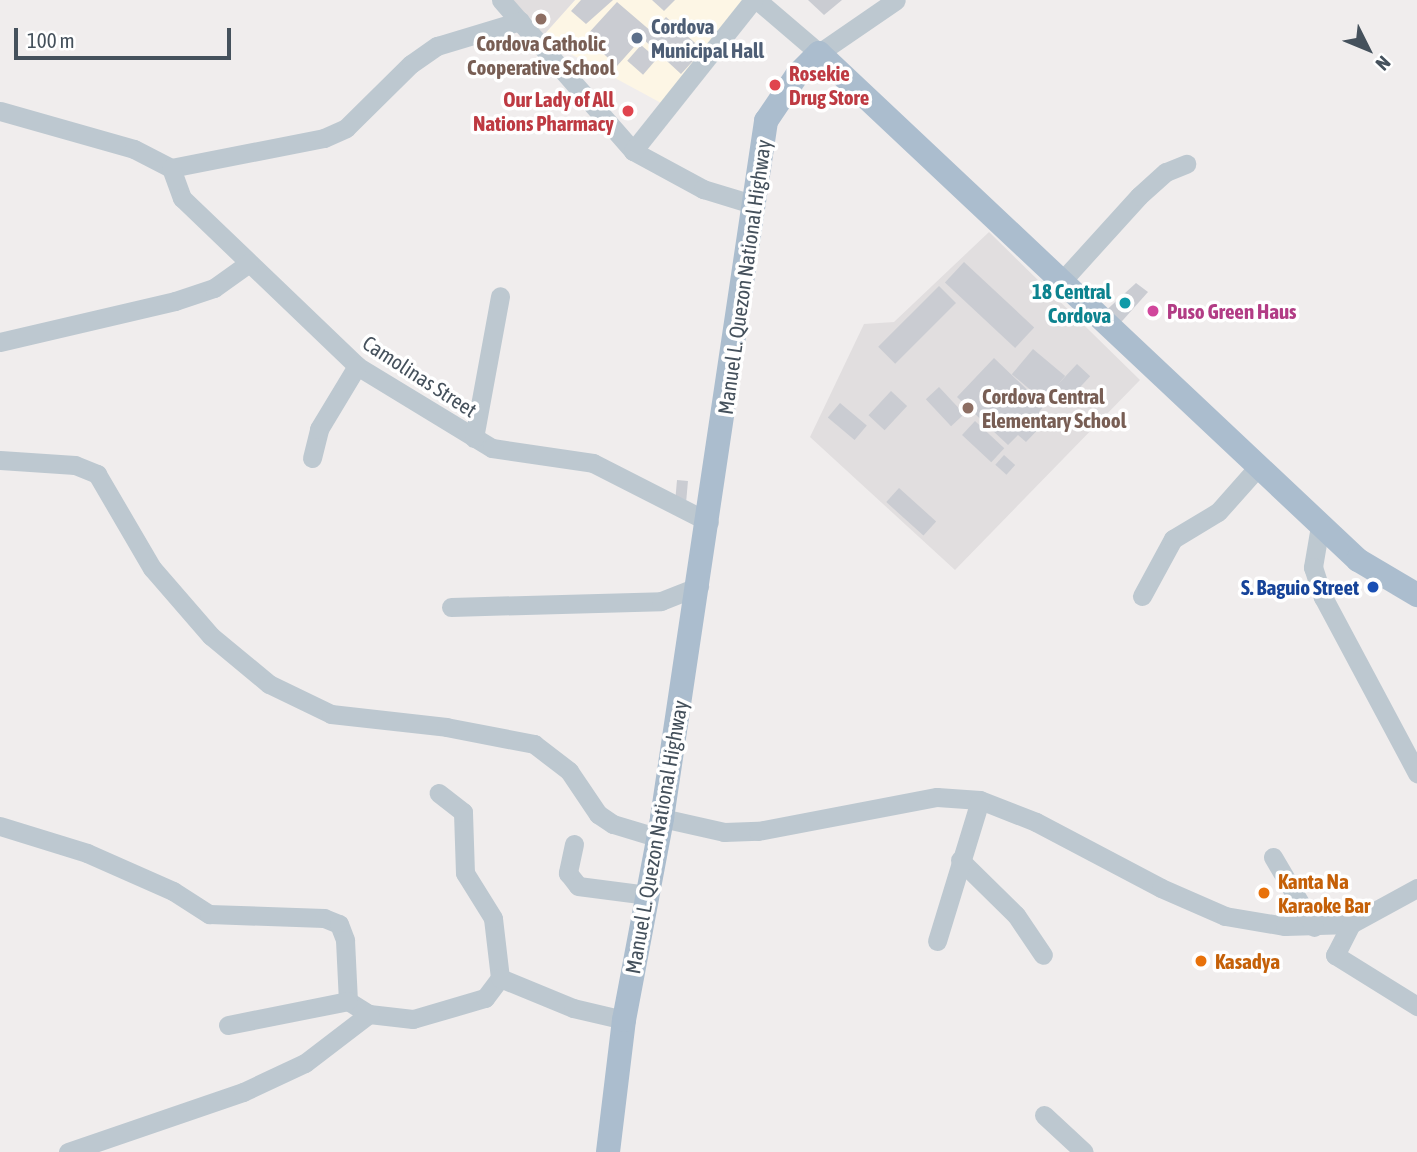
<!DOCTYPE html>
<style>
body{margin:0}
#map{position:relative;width:1417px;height:1152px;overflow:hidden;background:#f0eded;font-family:"Asap Condensed",sans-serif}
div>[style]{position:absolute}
.commercial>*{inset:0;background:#fdf6e5}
.education>*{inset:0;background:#e1dedf}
.building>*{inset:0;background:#caccd2;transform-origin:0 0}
.minor>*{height:19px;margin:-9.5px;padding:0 9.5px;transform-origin:9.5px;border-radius:9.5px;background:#bdc8d0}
.major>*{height:24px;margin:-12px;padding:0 12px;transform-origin:12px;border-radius:12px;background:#abbdce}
.dots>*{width:19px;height:19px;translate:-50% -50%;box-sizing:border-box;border:4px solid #fff;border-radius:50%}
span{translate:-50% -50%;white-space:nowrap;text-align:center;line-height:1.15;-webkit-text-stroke:7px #fff;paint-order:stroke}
.service-label{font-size:21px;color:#4e5e75;font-weight:700}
.left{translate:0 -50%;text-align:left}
.education-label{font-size:21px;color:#785e54;font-weight:700}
.health-label{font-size:21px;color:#be3a42;font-weight:700}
.right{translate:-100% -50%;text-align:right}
.street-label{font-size:21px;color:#45515c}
.culture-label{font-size:21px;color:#0d838f;font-weight:700}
.hotel-label{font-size:21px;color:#b23c85;font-weight:700}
.transit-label{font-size:21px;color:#164399;font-weight:700}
.food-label{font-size:21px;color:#c56008;font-weight:700}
.north{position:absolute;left:1333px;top:14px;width:70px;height:70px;-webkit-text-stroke:5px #fff;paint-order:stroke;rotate:133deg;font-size:19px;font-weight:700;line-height:28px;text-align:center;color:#45515c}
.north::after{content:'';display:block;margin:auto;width:24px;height:32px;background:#45515c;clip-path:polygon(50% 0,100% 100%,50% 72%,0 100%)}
.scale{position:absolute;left:14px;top:28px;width:217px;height:32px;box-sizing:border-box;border:4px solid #45515c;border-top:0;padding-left:9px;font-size:21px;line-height:24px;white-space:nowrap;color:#45515c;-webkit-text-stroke:5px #fff;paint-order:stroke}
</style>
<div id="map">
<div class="commercial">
<i style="clip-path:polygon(575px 0,746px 0,663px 104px,541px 38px)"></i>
</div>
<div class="education">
<i style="clip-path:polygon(508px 0,575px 0,541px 38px)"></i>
<i style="clip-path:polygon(989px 232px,1140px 380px,955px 570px,810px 437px,864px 324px,894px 322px)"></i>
</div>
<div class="building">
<i style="clip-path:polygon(581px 0,613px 0,586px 24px,571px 11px)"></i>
<i style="clip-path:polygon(652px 0,675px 0,664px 11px)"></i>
<i style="clip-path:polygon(808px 0,842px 0,824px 15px)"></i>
<i style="clip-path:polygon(617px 2px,652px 32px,666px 17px,703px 50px,681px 74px,642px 38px,617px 66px,585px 37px)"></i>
<i style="left:641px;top:45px;width:21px;height:21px;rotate:41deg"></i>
<i style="left:964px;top:262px;width:96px;height:28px;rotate:43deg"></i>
<i style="clip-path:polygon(1136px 283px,1148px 292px,1115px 329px,1101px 315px)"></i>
<i style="left:939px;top:286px;width:24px;height:86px;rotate:45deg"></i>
<i style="left:1033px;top:349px;width:42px;height:33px;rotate:40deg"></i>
<i style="clip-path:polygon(994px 358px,1044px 406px,1039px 412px,1047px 420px,1026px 442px,1018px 435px,1008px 445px,957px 397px)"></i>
<i style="left:1077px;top:364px;width:18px;height:36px;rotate:43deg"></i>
<i style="left:939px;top:387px;width:37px;height:18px;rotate:47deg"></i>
<i style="left:891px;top:391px;width:22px;height:33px;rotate:43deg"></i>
<i style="left:840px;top:403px;width:35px;height:19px;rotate:40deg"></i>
<i style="left:975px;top:421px;width:40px;height:19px;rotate:43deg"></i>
<i style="left:1004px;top:455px;width:15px;height:13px;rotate:42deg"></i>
<i style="left:677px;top:480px;width:11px;height:19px;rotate:5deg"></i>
<i style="left:899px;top:488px;width:50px;height:19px;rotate:42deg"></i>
</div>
<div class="minor">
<i style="left:501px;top:0;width:201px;rotate:48.8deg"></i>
<i style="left:633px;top:151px;width:80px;rotate:28.5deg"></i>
<i style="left:703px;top:189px;width:51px;rotate:17deg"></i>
<i style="left:757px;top:0;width:82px;rotate:40.5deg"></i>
<i style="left:819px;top:53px;width:93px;rotate:-34.5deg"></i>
<i style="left:0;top:111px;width:139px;rotate:15.8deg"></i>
<i style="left:134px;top:149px;width:42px;rotate:27.2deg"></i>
<i style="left:171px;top:168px;width:156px;rotate:-11.1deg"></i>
<i style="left:324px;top:138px;width:24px;rotate:-24deg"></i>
<i style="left:346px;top:128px;width:91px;rotate:-44.6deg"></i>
<i style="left:411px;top:64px;width:32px;rotate:-35deg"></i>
<i style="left:437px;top:46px;width:87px;rotate:-16.8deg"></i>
<i style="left:633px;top:151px;width:193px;rotate:-51.5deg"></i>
<i style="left:171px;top:168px;width:32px;rotate:70deg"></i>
<i style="left:182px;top:198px;width:243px;rotate:43.8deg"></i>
<i style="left:357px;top:366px;width:158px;rotate:31.3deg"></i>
<i style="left:492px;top:448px;width:102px;rotate:8.4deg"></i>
<i style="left:593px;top:463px;width:130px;rotate:27deg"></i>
<i style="left:1061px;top:282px;width:116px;rotate:-47.8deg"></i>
<i style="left:1139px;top:196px;width:36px;rotate:-42deg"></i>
<i style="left:1166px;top:172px;width:22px;rotate:-22deg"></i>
<i style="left:0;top:342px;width:180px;rotate:-13.2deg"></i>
<i style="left:175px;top:301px;width:41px;rotate:-18.4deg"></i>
<i style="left:214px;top:288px;width:43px;rotate:-35.5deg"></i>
<i style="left:474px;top:438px;width:144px;rotate:-79.6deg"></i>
<i style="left:312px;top:458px;width:30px;rotate:-76deg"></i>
<i style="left:319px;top:429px;width:74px;rotate:-58.9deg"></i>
<i style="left:0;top:460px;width:75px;rotate:3.8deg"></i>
<i style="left:75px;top:465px;width:24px;rotate:22deg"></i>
<i style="left:97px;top:474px;width:109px;rotate:59.7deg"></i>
<i style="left:152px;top:568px;width:90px;rotate:49.1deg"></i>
<i style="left:211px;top:636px;width:75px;rotate:39.6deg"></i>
<i style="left:269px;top:684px;width:69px;rotate:25.8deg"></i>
<i style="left:331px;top:714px;width:116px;rotate:6.4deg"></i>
<i style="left:446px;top:727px;width:90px;rotate:10.9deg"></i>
<i style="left:534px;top:744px;width:44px;rotate:37.6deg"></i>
<i style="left:569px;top:771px;width:52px;rotate:56deg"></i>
<i style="left:598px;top:814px;width:18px;rotate:34deg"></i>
<i style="left:613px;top:824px;width:48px;rotate:16.9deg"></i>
<i style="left:1320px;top:526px;width:42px;rotate:99.7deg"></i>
<i style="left:1313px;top:567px;width:32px;rotate:72deg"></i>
<i style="left:1323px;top:597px;width:200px;rotate:61.9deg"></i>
<i style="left:1142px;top:596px;width:65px;rotate:-61.5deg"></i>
<i style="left:1173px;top:539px;width:52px;rotate:-31deg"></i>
<i style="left:1218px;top:512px;width:59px;rotate:-48.4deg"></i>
<i style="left:451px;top:607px;width:210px;rotate:-1.6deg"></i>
<i style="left:661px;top:601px;width:41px;rotate:-21.5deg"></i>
<i style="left:662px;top:818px;width:64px;rotate:12.7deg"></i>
<i style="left:724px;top:832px;width:34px;rotate:-2deg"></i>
<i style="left:758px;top:831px;width:182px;rotate:-10.8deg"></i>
<i style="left:937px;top:797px;width:43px;rotate:4deg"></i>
<i style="left:980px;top:800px;width:60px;rotate:21.4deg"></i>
<i style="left:1036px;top:822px;width:141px;rotate:27.8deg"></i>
<i style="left:1161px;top:888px;width:70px;rotate:23.6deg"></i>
<i style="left:1225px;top:916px;width:61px;rotate:9.5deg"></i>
<i style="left:1285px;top:926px;width:66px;rotate:-1.7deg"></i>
<i style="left:1351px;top:924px;width:75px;rotate:-28.6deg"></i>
<i style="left:0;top:826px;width:91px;rotate:17.2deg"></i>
<i style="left:87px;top:853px;width:94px;rotate:23.8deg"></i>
<i style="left:173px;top:891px;width:43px;rotate:32.6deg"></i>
<i style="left:209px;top:914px;width:115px;rotate:2deg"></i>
<i style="left:324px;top:918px;width:16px;rotate:22deg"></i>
<i style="left:339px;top:924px;width:17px;rotate:69deg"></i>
<i style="left:345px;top:940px;width:61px;rotate:87.2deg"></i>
<i style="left:348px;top:1001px;width:25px;rotate:32deg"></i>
<i style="left:369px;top:1014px;width:44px;rotate:6.5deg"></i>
<i style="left:413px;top:1019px;width:75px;rotate:-16.3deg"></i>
<i style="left:485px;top:998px;width:25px;rotate:-53deg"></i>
<i style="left:500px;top:978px;width:60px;rotate:-96.7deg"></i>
<i style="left:493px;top:918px;width:53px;rotate:-121.9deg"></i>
<i style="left:465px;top:873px;width:61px;rotate:-91.9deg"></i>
<i style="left:463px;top:812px;width:31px;rotate:-142deg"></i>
<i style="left:574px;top:844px;width:30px;rotate:102deg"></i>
<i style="left:568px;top:873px;width:16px;rotate:52deg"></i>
<i style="left:578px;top:886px;width:70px;rotate:7.4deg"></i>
<i style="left:1273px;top:857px;width:81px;rotate:59.6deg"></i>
<i style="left:960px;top:860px;width:78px;rotate:44.5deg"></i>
<i style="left:1016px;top:915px;width:48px;rotate:56deg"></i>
<i style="left:1351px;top:924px;width:35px;rotate:117deg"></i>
<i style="left:1335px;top:955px;width:97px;rotate:31.9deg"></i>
<i style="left:937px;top:941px;width:147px;rotate:-73deg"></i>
<i style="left:500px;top:978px;width:79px;rotate:22.3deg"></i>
<i style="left:573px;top:1008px;width:52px;rotate:13.2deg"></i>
<i style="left:228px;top:1025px;width:122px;rotate:-11.3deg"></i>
<i style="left:1044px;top:1115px;width:54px;rotate:42.8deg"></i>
<i style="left:68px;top:1152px;width:185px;rotate:-18.9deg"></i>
<i style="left:243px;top:1092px;width:68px;rotate:-25.1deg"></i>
<i style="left:305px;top:1063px;width:81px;rotate:-37.4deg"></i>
</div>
<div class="major">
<i style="left:608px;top:1152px;width:133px;rotate:-83.1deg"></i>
<i style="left:624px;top:1020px;width:206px;rotate:-79.3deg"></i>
<i style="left:662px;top:818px;width:705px;rotate:-81.51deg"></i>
<i style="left:766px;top:121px;width:55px;rotate:-56deg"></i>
<i style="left:797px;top:75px;width:31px;rotate:-45deg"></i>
<i style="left:819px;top:53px;width:740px;rotate:43.25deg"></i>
<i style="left:1358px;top:560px;width:69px;rotate:30.7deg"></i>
</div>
<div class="dots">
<i style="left:541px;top:19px;background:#8d6e63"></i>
<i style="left:637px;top:38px;background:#5c6f8a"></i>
<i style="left:775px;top:85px;background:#e0444e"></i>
<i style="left:628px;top:111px;background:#e0444e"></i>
<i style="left:1125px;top:303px;background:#0f9aa8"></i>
<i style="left:1153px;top:311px;background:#d1479c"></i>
<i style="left:968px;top:408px;background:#8d6e63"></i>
<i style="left:1373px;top:587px;background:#1a4fb4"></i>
<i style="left:1264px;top:893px;background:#e8710a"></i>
<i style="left:1201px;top:961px;background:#e8710a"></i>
</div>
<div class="service-label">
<span class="left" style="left:651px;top:38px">Cordova<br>Municipal Hall</span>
</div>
<div class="education-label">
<span style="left:541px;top:55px">Cordova Catholic<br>Cooperative School</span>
<span class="left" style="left:982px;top:408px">Cordova Central<br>Elementary School</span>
</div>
<div class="health-label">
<span class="left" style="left:789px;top:85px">Rosekie<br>Drug Store</span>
<span class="right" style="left:614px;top:111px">Our Lady of All<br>Nations Pharmacy</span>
</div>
<div class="street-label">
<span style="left:744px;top:277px;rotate:-82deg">Manuel L. Quezon National Highway</span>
<span style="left:420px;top:376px;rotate:33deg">Camolinas Street</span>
<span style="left:656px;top:837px;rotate:-80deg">Manuel L. Quezon National Highway</span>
</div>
<div class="culture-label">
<span class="right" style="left:1111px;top:303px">18 Central<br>Cordova</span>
</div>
<div class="hotel-label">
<span class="left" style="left:1167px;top:311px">Puso Green Haus</span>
</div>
<div class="transit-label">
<span class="right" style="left:1359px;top:587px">S. Baguio Street</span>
</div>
<div class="food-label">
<span class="left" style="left:1278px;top:893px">Kanta Na<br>Karaoke Bar</span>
<span class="left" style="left:1215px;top:961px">Kasadya</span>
</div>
<div class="north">N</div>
<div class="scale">100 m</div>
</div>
